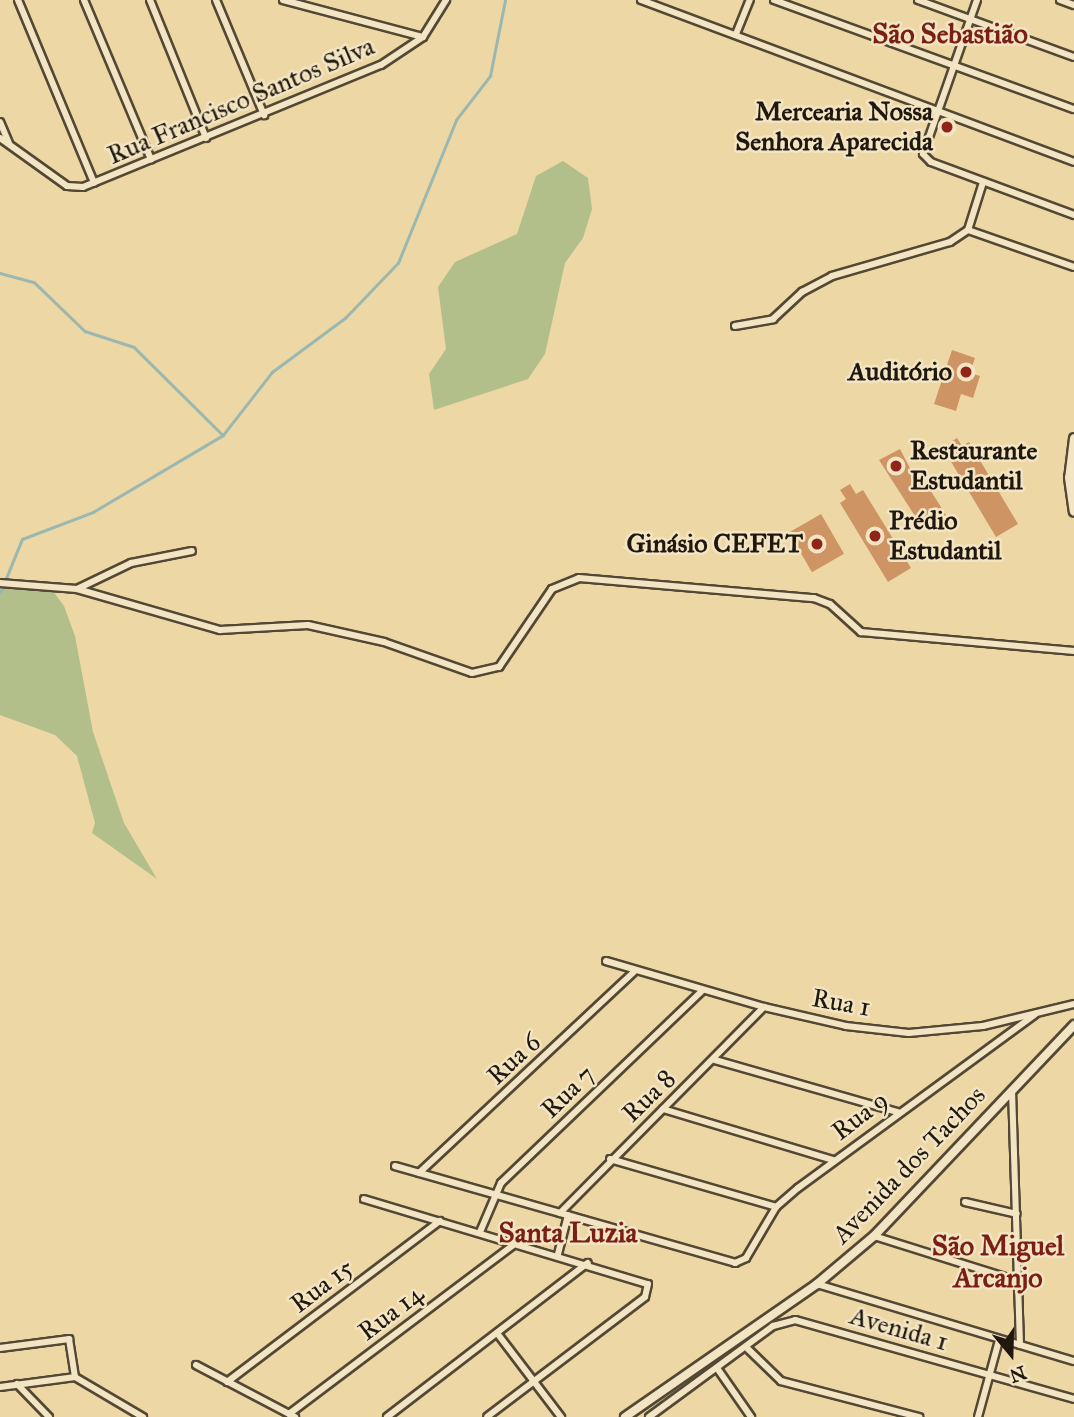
<!DOCTYPE html>
<meta charset="utf-8">
<style>
body{margin:0}
#map{position:relative;width:1074px;height:1417px;overflow:hidden;background:#edd7a5;font-family:"IM FELL Great Primer",serif}
div>[style]{position:absolute}
.green>*{inset:0;background:#b3bf8a}
.stream>*{height:2.5px;margin:-1.25px;padding:0 1.25px;transform-origin:1.25px;border-radius:1.25px;background:#9bb8b0}
.building>*{inset:0;background:#ce9464;transform-origin:0 0}
.roads{filter:drop-shadow(2px 0 #534834) drop-shadow(-2px 0 #534834) drop-shadow(0 2px #534834) drop-shadow(0 -2px #534834)}
.minor>*{height:6px;margin:-3px;padding:0 3px;transform-origin:3px;border-radius:3px;background:#f3e5c4}
.tertiary>*{height:8px;margin:-4px;padding:0 4px;transform-origin:4px;border-radius:4px;background:#f3e5c4}
.secondary>*{height:9px;margin:-4.5px;padding:0 4.5px;transform-origin:4.5px;border-radius:4.5px;background:#f3e5c4}
.dots>*{width:19px;height:19px;translate:-50% -50%;box-sizing:border-box;border:4px solid #f3e5c4;border-radius:50%}
span{translate:-50% -50%;white-space:nowrap;text-align:center;line-height:1.15;-webkit-text-stroke:5px #f3e5c4;paint-order:stroke}
.street-label{font-size:26px;color:#20180e}
.poi-label{font-size:26px;color:#20180e;font-weight:700}
.right{translate:-100% -50%;text-align:right}
.left{translate:0 -50%;text-align:left}
.neighbourhood-label{font-size:28px;color:#7a1f14;font-weight:700}
.north{position:absolute;left:976px;top:1319px;width:70px;height:70px;-webkit-text-stroke:5px #f3e5c4;paint-order:stroke;rotate:161deg;font-size:19px;font-weight:700;line-height:28px;text-align:center;color:#20180e}
.north::after{content:'';display:block;margin:auto;width:24px;height:32px;background:#20180e;clip-path:polygon(50% 0,100% 100%,50% 72%,0 100%)}
</style>
<div id="map">
<div class="green">
<i style="clip-path:polygon(563px 161px,588px 178px,592px 209px,583px 238px,565px 263px,545px 354px,528px 379px,434px 410px,429px 374px,446px 349px,438px 287px,455px 262px,517px 234px,536px 176px)"></i>
<i style="clip-path:polygon(47px 583px,64px 606px,75px 636px,93px 732px,124px 823px,157px 879px,92px 833px,95px 823px,77px 756px,55px 735px,0 715px,0 587px)"></i>
</div>
<div class="stream">
<i style="left:0;top:273px;width:35px;rotate:15deg"></i>
<i style="left:34px;top:282px;width:71px;rotate:43.9deg"></i>
<i style="left:85px;top:331px;width:52px;rotate:18.1deg"></i>
<i style="left:134px;top:347px;width:125px;rotate:44.7deg"></i>
<i style="left:0;top:593px;width:58px;rotate:-67.8deg"></i>
<i style="left:22px;top:539px;width:76px;rotate:-20.8deg"></i>
<i style="left:93px;top:512px;width:151px;rotate:-30.6deg"></i>
<i style="left:223px;top:435px;width:80px;rotate:-52.1deg"></i>
<i style="left:272px;top:372px;width:91px;rotate:-36.5deg"></i>
<i style="left:345px;top:318px;width:76px;rotate:-46.1deg"></i>
<i style="left:398px;top:263px;width:154px;rotate:-67.9deg"></i>
<i style="left:456px;top:120px;width:56px;rotate:-52.3deg"></i>
<i style="left:490px;top:76px;width:77px;rotate:-78.8deg"></i>
</div>
<div class="building">
<i style="clip-path:polygon(952px 350px,975px 358px,970px 373px,980px 376px,973px 398px,961px 394px,956px 411px,934px 404px)"></i>
<i style="clip-path:polygon(957px 438px,962px 446px,969px 442px,1018px 524px,996px 537px,947px 455px,953px 452px,948px 444px)"></i>
<i style="clip-path:polygon(900px 449px,916px 480px,922px 477px,946px 515px,922px 527px,879px 460px)"></i>
<i style="clip-path:polygon(850px 484px,856px 494px,863px 490px,911px 568px,888px 582px,840px 503px,846px 499px,840px 490px)"></i>
<i style="left:821px;top:514px;width:46px;height:37px;rotate:60deg"></i>
</div>
<div class="roads">
<div class="minor">
<i style="left:18px;top:0;width:198px;rotate:67.4deg"></i>
<i style="left:84px;top:0;width:173px;rotate:67.2deg"></i>
<i style="left:150px;top:0;width:149px;rotate:67.9deg"></i>
<i style="left:216px;top:0;width:125px;rotate:67.3deg"></i>
<i style="left:283px;top:0;width:145px;rotate:14.8deg"></i>
<i style="left:641px;top:0;width:462px;rotate:20.5deg"></i>
<i style="left:774px;top:0;width:319px;rotate:20deg"></i>
<i style="left:918px;top:0;width:166px;rotate:20.1deg"></i>
<i style="left:977px;top:0;width:163px;rotate:109.3deg"></i>
<i style="left:923px;top:154px;width:11px;rotate:45deg"></i>
<i style="left:931px;top:162px;width:153px;rotate:20.3deg"></i>
<i style="left:1060px;top:0;width:15px;rotate:20deg"></i>
<i style="left:736px;top:34px;width:37px;rotate:-68deg"></i>
<i style="left:0;top:122px;width:23px;rotate:67deg"></i>
<i style="left:0;top:138px;width:82px;rotate:35.6deg"></i>
<i style="left:67px;top:186px;width:16px;rotate:4deg"></i>
<i style="left:83px;top:187px;width:322px;rotate:-22.3deg"></i>
<i style="left:381px;top:65px;width:50px;rotate:-33.7deg"></i>
<i style="left:423px;top:37px;width:44px;rotate:-58.1deg"></i>
<i style="left:968px;top:230px;width:112px;rotate:19.2deg"></i>
<i style="left:968px;top:230px;width:50px;rotate:-72.6deg"></i>
<i style="left:735px;top:326px;width:39px;rotate:-10deg"></i>
<i style="left:773px;top:319px;width:40px;rotate:-43deg"></i>
<i style="left:802px;top:292px;width:34px;rotate:-28deg"></i>
<i style="left:832px;top:276px;width:123px;rotate:-16.1deg"></i>
<i style="left:950px;top:242px;width:22px;rotate:-34deg"></i>
<i style="left:0;top:583px;width:77px;rotate:4.5deg"></i>
<i style="left:77px;top:589px;width:149px;rotate:16deg"></i>
<i style="left:220px;top:630px;width:88px;rotate:-3.3deg"></i>
<i style="left:308px;top:625px;width:78px;rotate:12.6deg"></i>
<i style="left:384px;top:642px;width:93px;rotate:19.4deg"></i>
<i style="left:472px;top:673px;width:28px;rotate:-13deg"></i>
<i style="left:499px;top:667px;width:94px;rotate:-55.8deg"></i>
<i style="left:552px;top:589px;width:29px;rotate:-22deg"></i>
<i style="left:579px;top:578px;width:236px;rotate:4.9deg"></i>
<i style="left:814px;top:598px;width:17px;rotate:21deg"></i>
<i style="left:830px;top:604px;width:42px;rotate:42.1deg"></i>
<i style="left:861px;top:632px;width:214px;rotate:5.1deg"></i>
<i style="left:77px;top:589px;width:60px;rotate:-25.7deg"></i>
<i style="left:131px;top:563px;width:62px;rotate:-11.1deg"></i>
<i style="left:606px;top:961px;width:165px;rotate:16.2deg"></i>
<i style="left:764px;top:1007px;width:84px;rotate:13deg"></i>
<i style="left:846px;top:1026px;width:63px;rotate:6.3deg"></i>
<i style="left:909px;top:1033px;width:74px;rotate:-5.4deg"></i>
<i style="left:983px;top:1026px;width:94px;rotate:-13.6deg"></i>
<i style="left:715px;top:1060px;width:190px;rotate:15.9deg"></i>
<i style="left:1012px;top:1090px;width:255px;rotate:88.2deg"></i>
<i style="left:663px;top:1109px;width:177px;rotate:16.7deg"></i>
<i style="left:610px;top:1159px;width:173px;rotate:16.1deg"></i>
<i style="left:395px;top:1166px;width:354px;rotate:15.9deg"></i>
<i style="left:735px;top:1263px;width:12px;rotate:-24deg"></i>
<i style="left:746px;top:1258px;width:59px;rotate:-59.5deg"></i>
<i style="left:776px;top:1207px;width:29px;rotate:-41deg"></i>
<i style="left:798px;top:1188px;width:293px;rotate:-36.2deg"></i>
<i style="left:419px;top:1173px;width:294px;rotate:-43.1deg"></i>
<i style="left:364px;top:1199px;width:296px;rotate:16.7deg"></i>
<i style="left:648px;top:1284px;width:13px;rotate:103deg"></i>
<i style="left:645px;top:1297px;width:198px;rotate:142.8deg"></i>
<i style="left:965px;top:1202px;width:53px;rotate:13deg"></i>
<i style="left:560px;top:1213px;width:290px;rotate:-45.3deg"></i>
<i style="left:480px;top:1232px;width:53px;rotate:-66.8deg"></i>
<i style="left:501px;top:1183px;width:277px;rotate:-43.7deg"></i>
<i style="left:874px;top:1236px;width:151px;rotate:17.4deg"></i>
<i style="left:558px;top:1254px;width:40px;rotate:-75.6deg"></i>
<i style="left:817px;top:1284px;width:268px;rotate:16.7deg"></i>
<i style="left:497px;top:1333px;width:106px;rotate:52.7deg"></i>
<i style="left:746px;top:1347px;width:49px;rotate:44.2deg"></i>
<i style="left:781px;top:1381px;width:143px;rotate:14.6deg"></i>
<i style="left:0;top:1348px;width:70px;rotate:-7.4deg"></i>
<i style="left:69px;top:1339px;width:38px;rotate:81deg"></i>
<i style="left:196px;top:1365px;width:112px;rotate:27.7deg"></i>
<i style="left:717px;top:1368px;width:60px;rotate:55.2deg"></i>
<i style="left:227px;top:1382px;width:267px;rotate:-37.1deg"></i>
<i style="left:17px;top:1384px;width:46px;rotate:45.9deg"></i>
<i style="left:0;top:1387px;width:76px;rotate:-7.6deg"></i>
<i style="left:75px;top:1377px;width:79px;rotate:30.5deg"></i>
<i style="left:289px;top:1414px;width:284px;rotate:-37deg"></i>
<i style="left:387px;top:1417px;width:253px;rotate:-37.5deg"></i>
<i style="left:649px;top:1417px;width:154px;rotate:-36.3deg"></i>
<i style="left:773px;top:1326px;width:23px;rotate:-15deg"></i>
<i style="left:795px;top:1320px;width:290px;rotate:15.8deg"></i>
<i style="left:978px;top:1417px;width:80px;rotate:-74.7deg"></i>
</div>
<div class="tertiary">
<i style="left:625px;top:1417px;width:234px;rotate:-34.7deg"></i>
<i style="left:817px;top:1284px;width:75px;rotate:-40.1deg"></i>
<i style="left:874px;top:1236px;width:291px;rotate:-46.5deg"></i>
</div>
<div class="secondary">
<i style="left:1074px;top:438px;width:39px;rotate:97deg"></i>
<i style="left:1069px;top:477px;width:34px;rotate:82deg"></i>
</div>
</div>
<div class="dots">
<i style="left:947px;top:127px;background:#8f2418"></i>
<i style="left:966px;top:372px;background:#8f2418"></i>
<i style="left:896px;top:466px;background:#8f2418"></i>
<i style="left:875px;top:536px;background:#8f2418"></i>
<i style="left:817px;top:544px;background:#8f2418"></i>
</div>
<div class="street-label">
<span style="left:241px;top:101px;rotate:-23deg">Rua Francisco Santos Silva</span>
<span style="left:841px;top:1003px;rotate:10deg">Rua 1</span>
<span style="left:514px;top:1059px;rotate:-43deg">Rua 6</span>
<span style="left:568px;top:1092px;rotate:-44deg">Rua 7</span>
<span style="left:649px;top:1096px;rotate:-44deg">Rua 8</span>
<span style="left:860px;top:1116px;rotate:-37deg">Rua 9</span>
<span style="left:909px;top:1165px;rotate:-46deg">Avenida dos Tachos</span>
<span style="left:322px;top:1286px;rotate:-37deg">Rua 15</span>
<span style="left:391px;top:1313px;rotate:-37deg">Rua 14</span>
<span style="left:899px;top:1329px;rotate:16deg">Avenida 1</span>
</div>
<div class="poi-label">
<span class="right" style="left:933px;top:127px">Mercearia Nossa<br>Senhora Aparecida</span>
<span class="right" style="left:952px;top:372px">Auditório</span>
<span class="left" style="left:910px;top:466px">Restaurante<br>Estudantil</span>
<span class="left" style="left:889px;top:536px">Prédio<br>Estudantil</span>
<span class="right" style="left:803px;top:544px">Ginásio CEFET</span>
</div>
<div class="neighbourhood-label">
<span style="left:950px;top:34px">São Sebastião</span>
<span style="left:568px;top:1233px">Santa Luzia</span>
<span style="left:998px;top:1262px">São Miguel<br>Arcanjo</span>
</div>
<div class="north">N</div>
</div>
